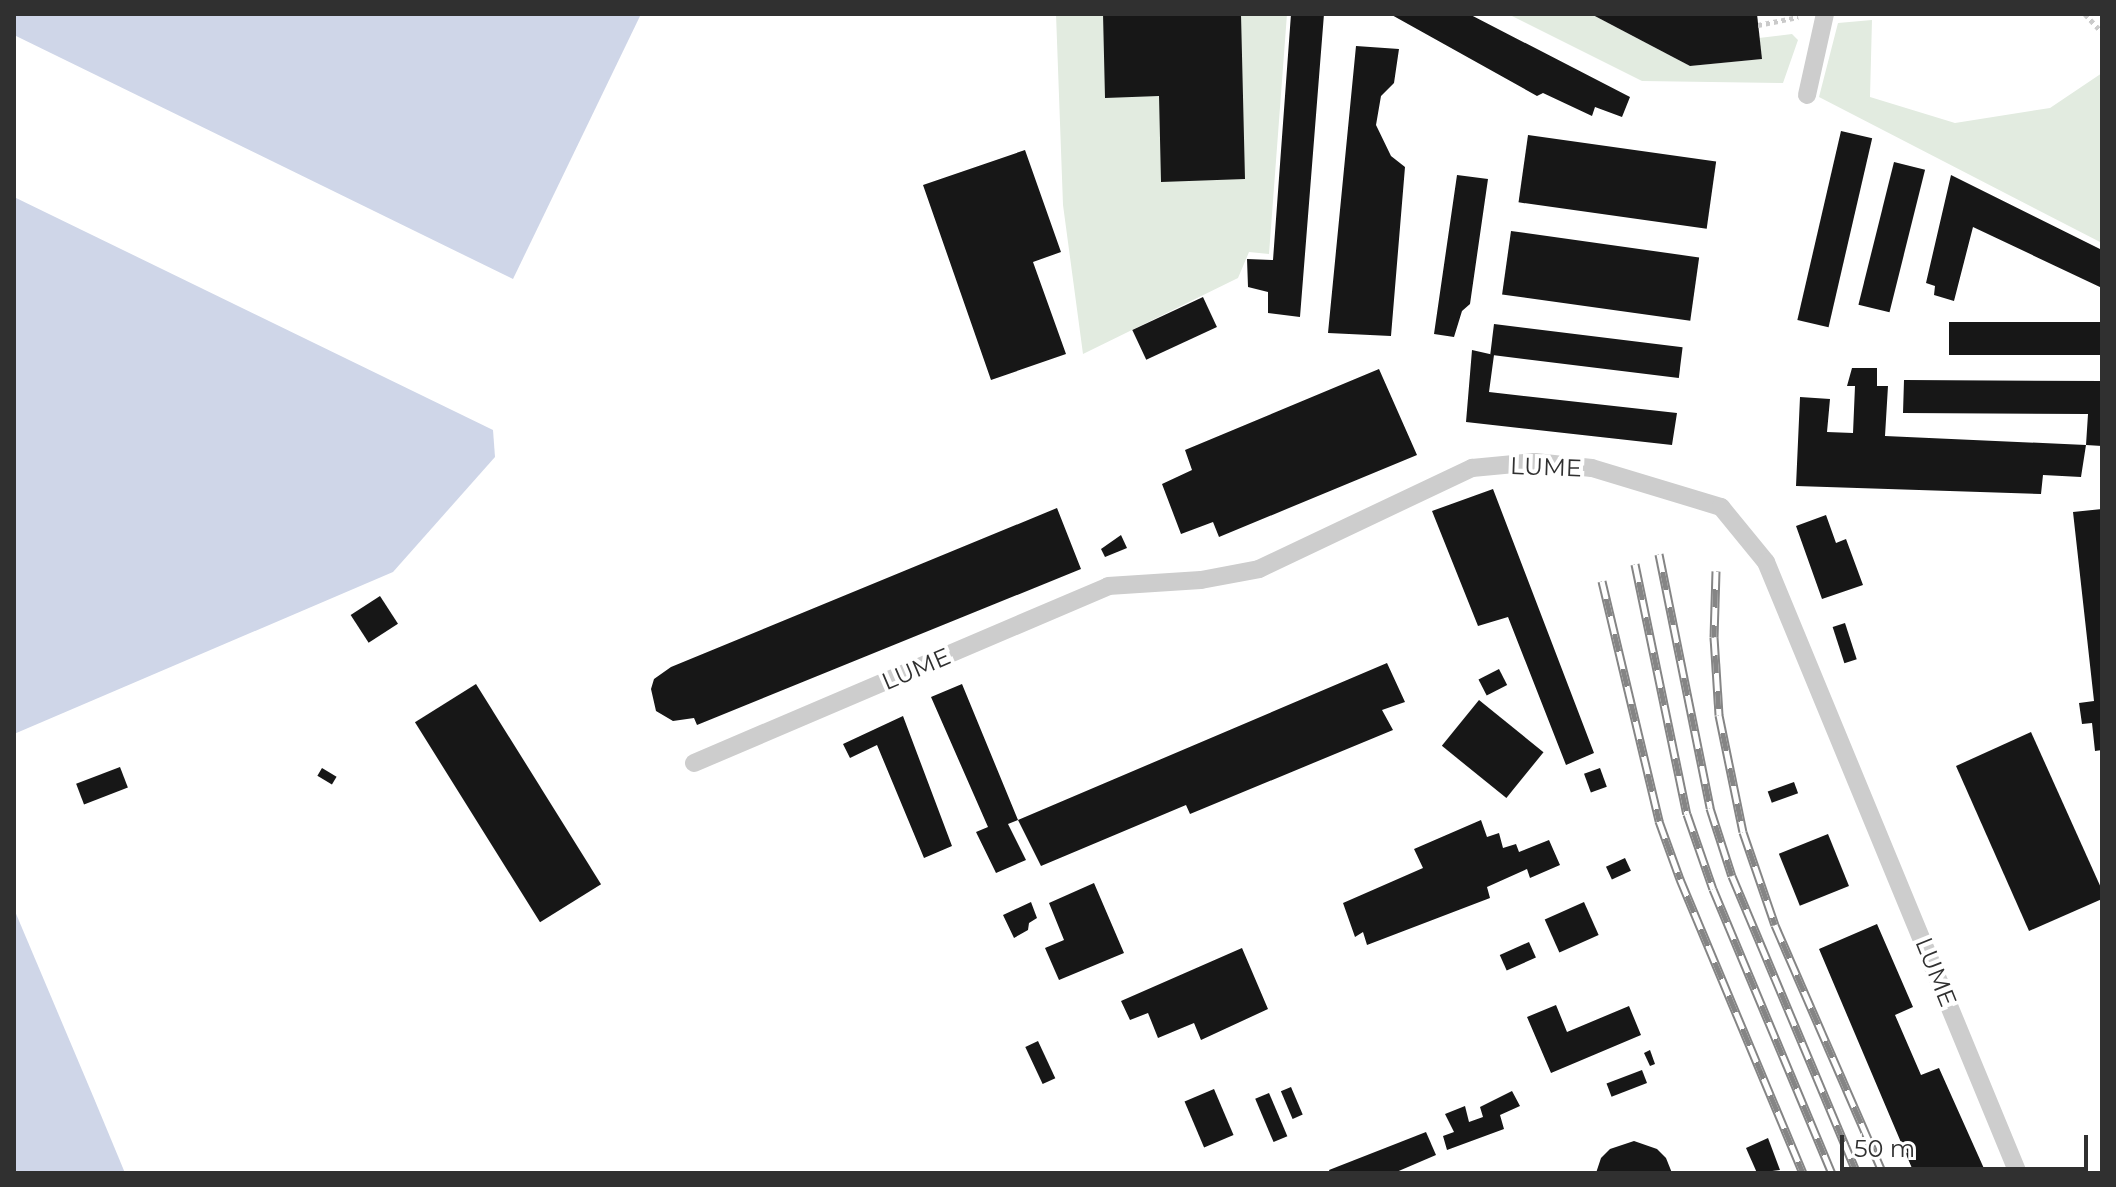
<!DOCTYPE html>
<style>
body{margin:0}
#map{position:relative;width:2116px;height:1187px;overflow:hidden;background:#fff;font-family:Montserrat,sans-serif}
div>[style]{position:absolute}
.green>*{inset:0;background:#e2ebe0}
.water>*{inset:0;background:#cfd6e8}
.building>*{inset:0;background:#171717;transform-origin:0 0}
.path>*{height:5px;margin-top:-2.5px;transform-origin:0;background:repeating-linear-gradient(90deg,#cacaca 0 4px,transparent 0 8px)}
.service>*{height:18px;margin:-9px;padding:0 9px;transform-origin:9px;border-radius:9px;background:#cdcdcd}
.rail>*{height:9px;margin-top:-4.5px;transform-origin:0;background:repeating-linear-gradient(90deg,#fff 0 18px,#858585 0 36px);box-sizing:border-box;border-block:2px solid #858585}
span{translate:-50% -50%;white-space:nowrap;text-align:center;line-height:1.15;-webkit-text-stroke:8px #fff;paint-order:stroke}
.street-label{font-size:24px;color:#303030}
.frame{position:absolute;inset:0;border:16px solid #303030;pointer-events:none}
.scale{position:absolute;left:1840px;top:1135px;width:248px;height:36px;box-sizing:border-box;border:4px solid #303030;border-top:0;padding-left:10px;font-size:24px;line-height:28px;white-space:nowrap;color:#303030;-webkit-text-stroke:6px #fff;paint-order:stroke}
</style>
<div id="map">
<div class="green">
<i style="clip-path:polygon(1056px 14px,1287px 14px,1269px 254px,1249px 252px,1238px 278px,1083px 354px,1063px 205px)"></i>
<i style="clip-path:polygon(1508px 14px,1591px 14px,1690px 66px,1761px 59px,1759px 38px,1792px 34px,1798px 40px,1783px 83px,1642px 81px)"></i>
<i style="clip-path:polygon(1872px 20px,1870px 97px,1955px 123px,2050px 108px,2102px 73px,2102px 243px,1819px 97px,1838px 23px)"></i>
</div>
<div class="water">
<i style="clip-path:polygon(14px 14px,641px 14px,513px 279px,14px 35px)"></i>
<i style="clip-path:polygon(14px 197px,493px 430px,495px 457px,393px 572px,14px 734px)"></i>
<i style="clip-path:polygon(14px 909px,93px 1096px,125px 1173px,14px 1173px)"></i>
</div>
<div class="building">
<i style="clip-path:polygon(1103px 14px,1241px 14px,1245px 179px,1161px 182px,1159px 96px,1105px 98px)"></i>
<i style="clip-path:polygon(1291px 14px,1324px 14px,1300px 317px,1268px 313px,1268px 292px,1248px 287px,1247px 259px,1273px 260px)"></i>
<i style="clip-path:polygon(1390px 14px,1469px 14px,1630px 97px,1622px 117px,1595px 107px,1592px 116px,1543px 93px,1537px 96px)"></i>
<i style="clip-path:polygon(1591px 14px,1757px 14px,1762px 59px,1690px 66px)"></i>
<i style="clip-path:polygon(1356px 46px,1399px 49px,1394px 83px,1381px 96px,1376px 125px,1391px 156px,1405px 167px,1391px 336px,1328px 333px)"></i>
<i style="left:1841px;top:131px;width:32px;height:194px;rotate:13deg"></i>
<i style="left:1528px;top:135px;width:190px;height:68px;rotate:8deg"></i>
<i style="clip-path:polygon(1025px 150px,1061px 252px,1033px 262px,1066px 354px,991px 380px,923px 185px)"></i>
<i style="left:1894px;top:162px;width:32px;height:147px;rotate:14deg"></i>
<i style="clip-path:polygon(1457px 175px,1488px 179px,1470px 304px,1462px 311px,1454px 337px,1434px 334px)"></i>
<i style="clip-path:polygon(1951px 175px,2102px 250px,2102px 288px,1973px 227px,1954px 301px,1934px 295px,1935px 286px,1926px 283px)"></i>
<i style="left:1511px;top:231px;width:190px;height:64px;rotate:8deg"></i>
<i style="left:1203px;top:297px;width:33px;height:78px;rotate:65deg"></i>
<i style="left:1949px;top:322px;width:153px;height:33px"></i>
<i style="left:1494px;top:324px;width:190px;height:31px;rotate:7deg"></i>
<i style="clip-path:polygon(1472px 350px,1494px 355px,1489px 392px,1677px 413px,1672px 445px,1466px 422px)"></i>
<i style="clip-path:polygon(1852px 368px,1877px 368px,1877px 386px,1888px 386px,1885px 436px,2086px 445px,2088px 414px,1903px 413px,1904px 380px,2102px 381px,2102px 446px,2086px 445px,2081px 477px,2043px 475px,2041px 494px,1796px 486px,1800px 397px,1830px 399px,1827px 432px,1853px 433px,1855px 386px,1847px 386px)"></i>
<i style="clip-path:polygon(1379px 369px,1417px 455px,1219px 537px,1213px 522px,1181px 534px,1162px 484px,1192px 470px,1185px 450px)"></i>
<i style="clip-path:polygon(1493px 489px,1594px 753px,1566px 765px,1508px 617px,1478px 626px,1432px 511px)"></i>
<i style="clip-path:polygon(1057px 508px,1081px 569px,697px 725px,694px 718px,673px 721px,656px 711px,651px 689px,654px 679px,671px 667px)"></i>
<i style="clip-path:polygon(2102px 509px,2102px 750px,2095px 751px,2092px 723px,2082px 724px,2079px 703px,2094px 701px,2073px 512px)"></i>
<i style="clip-path:polygon(1826px 515px,1836px 543px,1846px 539px,1863px 585px,1822px 599px,1796px 526px)"></i>
<i style="clip-path:polygon(1121px 535px,1127px 548px,1105px 557px,1101px 549px)"></i>
<i style="left:380px;top:596px;width:33px;height:35px;rotate:57deg"></i>
<i style="left:1845px;top:623px;width:38px;height:13px;rotate:72deg"></i>
<i style="clip-path:polygon(1387px 663px,1405px 702px,1382px 710px,1393px 730px,1190px 814px,1186px 805px,1041px 866px,1018px 820px)"></i>
<i style="left:1499px;top:669px;width:18px;height:23px;rotate:63deg"></i>
<i style="left:476px;top:684px;width:236px;height:72px;rotate:58deg"></i>
<i style="clip-path:polygon(962px 684px,1018px 820px,1008px 824px,1026px 860px,996px 873px,976px 832px,988px 827px,931px 697px)"></i>
<i style="left:1479px;top:700px;width:83px;height:59px;rotate:39deg"></i>
<i style="clip-path:polygon(903px 716px,952px 846px,924px 858px,877px 745px,850px 758px,843px 744px)"></i>
<i style="clip-path:polygon(2031px 732px,2102px 890px,2102px 899px,2029px 931px,1956px 766px)"></i>
<i style="left:120px;top:767px;width:22px;height:47px;rotate:69deg"></i>
<i style="left:322px;top:768px;width:17px;height:9px;rotate:31deg"></i>
<i style="left:1600px;top:768px;width:20px;height:17px;rotate:70deg"></i>
<i style="left:1794px;top:782px;width:12px;height:28px;rotate:70deg"></i>
<i style="clip-path:polygon(1481px 820px,1487px 837px,1499px 833px,1503px 848px,1516px 844px,1519px 852px,1549px 840px,1560px 865px,1530px 878px,1527px 869px,1487px 887px,1490px 898px,1367px 945px,1363px 932px,1355px 937px,1343px 903px,1423px 868px,1414px 849px)"></i>
<i style="left:1828px;top:834px;width:56px;height:53px;rotate:68deg"></i>
<i style="left:1625px;top:858px;width:14px;height:21px;rotate:65deg"></i>
<i style="clip-path:polygon(1094px 883px,1124px 953px,1059px 980px,1045px 948px,1064px 940px,1049px 903px)"></i>
<i style="clip-path:polygon(1031px 902px,1037px 918px,1029px 923px,1028px 930px,1014px 938px,1003px 915px)"></i>
<i style="left:1584px;top:902px;width:36px;height:43px;rotate:66deg"></i>
<i style="clip-path:polygon(1877px 924px,1913px 1007px,1895px 1015px,1921px 1075px,1939px 1068px,1986px 1173px,1914px 1173px,1819px 949px)"></i>
<i style="left:1529px;top:942px;width:17px;height:32px;rotate:66deg"></i>
<i style="clip-path:polygon(1242px 948px,1268px 1009px,1201px 1040px,1194px 1023px,1158px 1038px,1148px 1013px,1130px 1020px,1121px 1001px)"></i>
<i style="clip-path:polygon(1556px 1005px,1567px 1032px,1629px 1006px,1641px 1035px,1551px 1073px,1527px 1017px)"></i>
<i style="left:1038px;top:1041px;width:41px;height:14px;rotate:65deg"></i>
<i style="clip-path:polygon(1650px 1050px,1655px 1064px,1650px 1066px,1644px 1053px)"></i>
<i style="left:1642px;top:1070px;width:14px;height:38px;rotate:69deg"></i>
<i style="left:1291px;top:1087px;width:30px;height:11px;rotate:67deg"></i>
<i style="left:1214px;top:1089px;width:50px;height:32px;rotate:67deg"></i>
<i style="clip-path:polygon(1512px 1091px,1520px 1106px,1500px 1115px,1504px 1129px,1447px 1150px,1443px 1136px,1454px 1132px,1445px 1114px,1465px 1106px,1469px 1122px,1483px 1117px,1480px 1107px)"></i>
<i style="left:1269px;top:1093px;width:47px;height:15px;rotate:67deg"></i>
<i style="clip-path:polygon(1426px 1132px,1436px 1155px,1394px 1173px,1330px 1173px,1329px 1170px)"></i>
<i style="clip-path:polygon(1768px 1138px,1780px 1170px,1757px 1173px,1746px 1148px)"></i>
<i style="clip-path:polygon(1634px 1141px,1657px 1149px,1666px 1158px,1672px 1173px,1596px 1173px,1601px 1158px,1610px 1149px)"></i>
</div>
<div class="path">
<i style="left:2085px;top:14px;width:25px;rotate:47deg"></i>
<i style="left:1758px;top:25px;width:41px;rotate:-11.3deg"></i>
</div>
<div class="service">
<i style="left:1807px;top:95px;width:83px;rotate:-77.5deg"></i>
<i style="left:694px;top:763px;width:450px;rotate:-23.1deg"></i>
<i style="left:1108px;top:586px;width:93px;rotate:-3.7deg"></i>
<i style="left:1201px;top:580px;width:59px;rotate:-10.7deg"></i>
<i style="left:1259px;top:569px;width:236px;rotate:-25.4deg"></i>
<i style="left:1472px;top:468px;width:63px;rotate:-5.4deg"></i>
<i style="left:1535px;top:462px;width:57px;rotate:6deg"></i>
<i style="left:1592px;top:468px;width:135px;rotate:16.8deg"></i>
<i style="left:1721px;top:507px;width:71px;rotate:50.7deg"></i>
<i style="left:1766px;top:562px;width:661px;rotate:67.59deg"></i>
</div>
<div class="rail">
<i style="left:1659px;top:554px;width:259px;rotate:78.6deg"></i>
<i style="left:1710px;top:808px;width:71px;rotate:72.1deg"></i>
<i style="left:1732px;top:876px;width:322px;rotate:67.2deg"></i>
<i style="left:1635px;top:564px;width:255px;rotate:78.3deg"></i>
<i style="left:1687px;top:814px;width:79px;rotate:70.9deg"></i>
<i style="left:1713px;top:889px;width:308px;rotate:67.3deg"></i>
<i style="left:1716px;top:571px;width:66px;rotate:91.7deg"></i>
<i style="left:1714px;top:637px;width:78px;rotate:86.3deg"></i>
<i style="left:1719px;top:715px;width:119px;rotate:78.4deg"></i>
<i style="left:1743px;top:832px;width:98px;rotate:71deg"></i>
<i style="left:1775px;top:925px;width:270px;rotate:66.5deg"></i>
<i style="left:1602px;top:581px;width:247px;rotate:76.6deg"></i>
<i style="left:1659px;top:821px;width:62px;rotate:70.1deg"></i>
<i style="left:1680px;top:879px;width:319px;rotate:67.3deg"></i>
</div>
<div class="street-label">
<span style="left:1546px;top:467px;rotate:2deg">LUME</span>
<span style="left:916px;top:669px;rotate:-23deg">LUME</span>
<span style="left:1936px;top:972px;rotate:68deg">LUME</span>
</div>
<div class="frame"></div>
<div class="scale">50 m</div>
</div>
